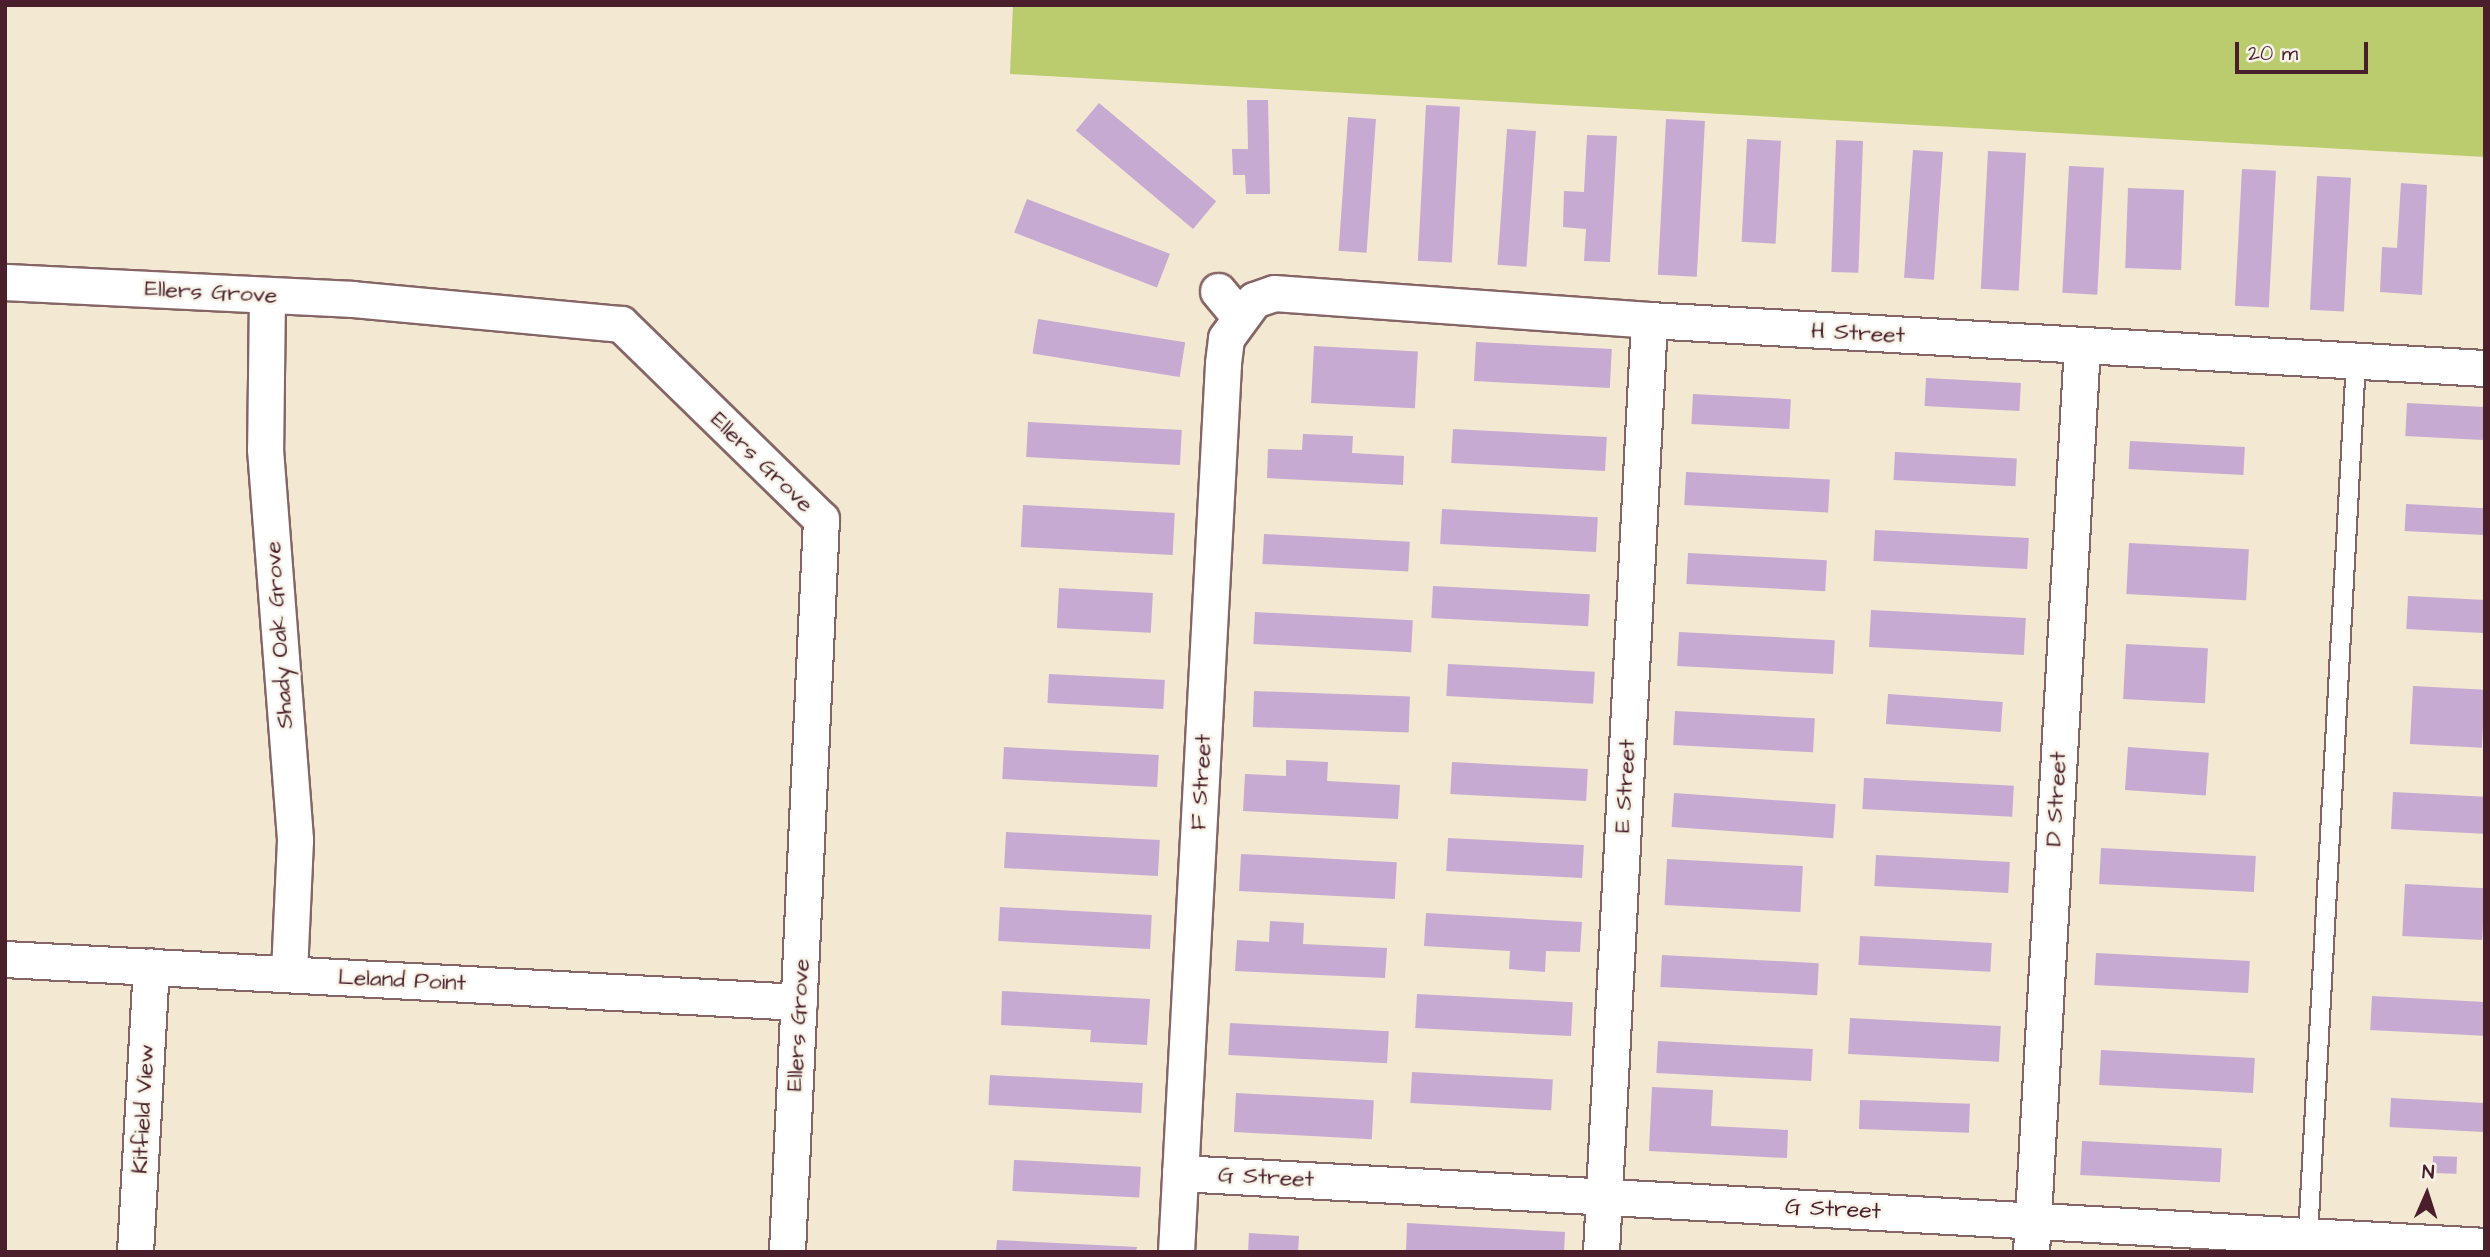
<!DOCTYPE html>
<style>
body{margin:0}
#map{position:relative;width:2490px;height:1257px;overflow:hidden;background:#f3e8d2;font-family:"Architects Daughter",sans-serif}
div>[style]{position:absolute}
.green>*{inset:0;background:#bbcc6f}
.building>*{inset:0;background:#c6aad1;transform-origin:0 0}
.roads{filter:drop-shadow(2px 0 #856565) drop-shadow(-2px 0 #856565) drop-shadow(0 2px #856565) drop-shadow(0 -2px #856565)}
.lane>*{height:18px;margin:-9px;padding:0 9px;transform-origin:9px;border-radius:9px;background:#fff}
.street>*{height:35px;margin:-17.5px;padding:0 17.5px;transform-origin:17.5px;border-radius:17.5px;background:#fff}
span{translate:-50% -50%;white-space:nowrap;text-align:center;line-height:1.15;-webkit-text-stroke:5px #f7f3e8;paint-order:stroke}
.street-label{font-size:23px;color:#4a1f2b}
.frame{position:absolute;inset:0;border:7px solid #4a1f2b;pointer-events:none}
.north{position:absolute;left:2392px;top:1159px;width:70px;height:70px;-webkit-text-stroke:5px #f7f3e8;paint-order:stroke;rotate:3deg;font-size:19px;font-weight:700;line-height:28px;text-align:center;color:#4a1f2b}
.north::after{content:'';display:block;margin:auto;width:24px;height:32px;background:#4a1f2b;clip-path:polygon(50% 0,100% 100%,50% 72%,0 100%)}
.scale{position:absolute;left:2235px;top:42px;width:133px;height:32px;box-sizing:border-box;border:4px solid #4a1f2b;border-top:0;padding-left:9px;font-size:21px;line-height:24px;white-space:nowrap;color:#4a1f2b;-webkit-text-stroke:5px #f7f3e8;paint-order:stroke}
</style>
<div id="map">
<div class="green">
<i style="clip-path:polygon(1013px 5px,2485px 5px,2485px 157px,1010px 74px)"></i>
</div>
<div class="building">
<i style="clip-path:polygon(1247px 100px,1268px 100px,1270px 194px,1246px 194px,1245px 175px,1233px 175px,1232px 149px,1248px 149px)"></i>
<i style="left:1099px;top:103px;width:153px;height:36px;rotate:40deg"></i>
<i style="left:1426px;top:105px;width:34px;height:156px;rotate:3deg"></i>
<i style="left:1348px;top:117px;width:28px;height:134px;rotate:4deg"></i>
<i style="left:1666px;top:119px;width:39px;height:156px;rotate:3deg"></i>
<i style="left:1507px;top:129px;width:29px;height:136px;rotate:4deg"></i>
<i style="clip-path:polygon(1587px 135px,1617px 136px,1610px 262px,1584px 261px,1586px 229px,1563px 227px,1564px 191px,1584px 192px)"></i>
<i style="left:1747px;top:139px;width:34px;height:103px;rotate:3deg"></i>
<i style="left:1836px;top:140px;width:27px;height:132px;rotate:2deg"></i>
<i style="left:1913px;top:150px;width:30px;height:128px;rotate:4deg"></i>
<i style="left:1988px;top:151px;width:38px;height:138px;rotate:3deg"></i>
<i style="left:2069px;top:166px;width:35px;height:127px;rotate:3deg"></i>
<i style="left:2242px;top:169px;width:34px;height:137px;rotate:3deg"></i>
<i style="left:2317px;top:176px;width:34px;height:134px;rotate:3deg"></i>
<i style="clip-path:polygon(2401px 183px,2427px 185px,2422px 295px,2380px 292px,2382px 247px,2397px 248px)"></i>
<i style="left:2128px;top:188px;width:56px;height:80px;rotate:2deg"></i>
<i style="left:1027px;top:199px;width:153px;height:36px;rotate:21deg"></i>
<i style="left:1038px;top:319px;width:149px;height:35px;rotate:9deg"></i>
<i style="left:1476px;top:342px;width:136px;height:39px;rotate:3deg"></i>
<i style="left:1314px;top:346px;width:104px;height:57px;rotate:3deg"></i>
<i style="left:1926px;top:378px;width:95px;height:28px;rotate:3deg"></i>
<i style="left:1693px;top:394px;width:98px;height:30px;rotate:3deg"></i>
<i style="left:2407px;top:403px;width:78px;height:33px;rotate:3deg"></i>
<i style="left:1028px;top:422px;width:154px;height:35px;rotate:3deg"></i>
<i style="left:1453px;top:429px;width:154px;height:34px;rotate:3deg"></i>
<i style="clip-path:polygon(1303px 434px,1353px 436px,1352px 453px,1404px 456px,1403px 485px,1267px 478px,1268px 449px,1302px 450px)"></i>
<i style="left:2130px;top:441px;width:115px;height:28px;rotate:3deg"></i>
<i style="left:1895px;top:452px;width:122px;height:28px;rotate:3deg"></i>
<i style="left:1686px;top:472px;width:144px;height:33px;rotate:3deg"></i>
<i style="left:2406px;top:504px;width:79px;height:27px;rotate:3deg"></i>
<i style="left:1023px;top:505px;width:152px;height:42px;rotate:3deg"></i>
<i style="left:1442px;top:509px;width:156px;height:35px;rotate:3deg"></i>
<i style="left:1875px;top:530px;width:154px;height:31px;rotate:3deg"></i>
<i style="left:1264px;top:534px;width:146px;height:30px;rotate:3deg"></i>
<i style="left:2129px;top:543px;width:120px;height:51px;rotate:3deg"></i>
<i style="left:1688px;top:553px;width:139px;height:31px;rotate:3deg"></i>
<i style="left:1433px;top:586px;width:157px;height:32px;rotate:3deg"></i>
<i style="left:1059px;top:588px;width:94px;height:40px;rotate:3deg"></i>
<i style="left:2408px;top:596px;width:77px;height:33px;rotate:3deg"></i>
<i style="left:1871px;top:610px;width:155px;height:37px;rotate:3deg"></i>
<i style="left:1255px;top:612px;width:158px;height:32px;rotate:3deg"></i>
<i style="left:1679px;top:632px;width:156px;height:34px;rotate:3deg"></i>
<i style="left:2126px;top:644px;width:82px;height:55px;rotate:3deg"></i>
<i style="left:1448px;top:664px;width:147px;height:32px;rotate:3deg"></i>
<i style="left:1049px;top:674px;width:116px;height:29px;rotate:3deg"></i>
<i style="left:2413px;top:686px;width:72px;height:58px;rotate:3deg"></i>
<i style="left:1254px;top:691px;width:156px;height:36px;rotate:2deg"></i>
<i style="left:1888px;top:694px;width:115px;height:30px;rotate:4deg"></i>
<i style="left:1675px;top:711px;width:140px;height:34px;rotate:3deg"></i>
<i style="left:1004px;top:747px;width:155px;height:32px;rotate:3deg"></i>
<i style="left:2128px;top:747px;width:81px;height:43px;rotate:4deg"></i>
<i style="clip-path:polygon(1286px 760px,1328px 762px,1327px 781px,1400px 785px,1398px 819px,1243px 811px,1245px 774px,1286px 776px)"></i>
<i style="left:1452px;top:762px;width:136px;height:32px;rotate:3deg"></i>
<i style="left:1864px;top:778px;width:150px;height:31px;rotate:3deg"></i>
<i style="left:2393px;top:792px;width:92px;height:37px;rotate:3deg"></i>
<i style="left:1674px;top:793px;width:162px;height:34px;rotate:4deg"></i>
<i style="left:1006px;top:832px;width:154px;height:36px;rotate:3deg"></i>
<i style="left:1448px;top:838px;width:136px;height:33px;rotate:3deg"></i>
<i style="left:2101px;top:848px;width:155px;height:36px;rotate:3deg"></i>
<i style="left:1241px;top:854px;width:156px;height:37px;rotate:3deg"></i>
<i style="left:1876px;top:855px;width:134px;height:31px;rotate:3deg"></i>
<i style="left:1667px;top:859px;width:136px;height:46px;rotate:3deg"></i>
<i style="left:2405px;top:884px;width:80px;height:52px;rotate:3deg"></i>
<i style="left:1000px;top:907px;width:152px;height:34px;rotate:3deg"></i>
<i style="clip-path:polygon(1426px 913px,1582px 922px,1580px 952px,1546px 951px,1545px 972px,1509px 969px,1510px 951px,1424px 946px)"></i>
<i style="clip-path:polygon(1270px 921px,1304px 923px,1303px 944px,1387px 948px,1385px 978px,1235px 971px,1237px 940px,1269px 942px)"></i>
<i style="left:1860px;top:936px;width:132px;height:29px;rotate:3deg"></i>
<i style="left:2096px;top:953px;width:154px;height:32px;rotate:3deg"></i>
<i style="left:1662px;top:955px;width:157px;height:32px;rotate:3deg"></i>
<i style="clip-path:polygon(1002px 991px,1150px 999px,1147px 1045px,1090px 1042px,1091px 1030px,1001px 1025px)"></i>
<i style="left:1417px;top:994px;width:156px;height:34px;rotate:3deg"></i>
<i style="left:2372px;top:996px;width:113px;height:34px;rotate:3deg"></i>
<i style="left:1850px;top:1018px;width:151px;height:36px;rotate:3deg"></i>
<i style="left:1230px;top:1023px;width:159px;height:32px;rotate:3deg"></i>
<i style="left:1658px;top:1041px;width:155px;height:32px;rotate:3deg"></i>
<i style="left:2101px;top:1050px;width:154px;height:35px;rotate:3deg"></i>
<i style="left:1412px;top:1072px;width:141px;height:31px;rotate:3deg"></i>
<i style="left:990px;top:1075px;width:153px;height:30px;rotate:3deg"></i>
<i style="clip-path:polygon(1652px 1087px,1713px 1090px,1711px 1126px,1788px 1130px,1787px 1158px,1649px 1151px)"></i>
<i style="left:1236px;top:1093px;width:138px;height:39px;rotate:3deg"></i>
<i style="left:2391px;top:1098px;width:94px;height:29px;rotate:3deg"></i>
<i style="left:1860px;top:1100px;width:110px;height:29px;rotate:2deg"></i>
<i style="left:2082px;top:1141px;width:140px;height:34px;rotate:3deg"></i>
<i style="left:2433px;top:1156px;width:24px;height:17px;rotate:2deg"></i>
<i style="left:1014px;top:1160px;width:127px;height:31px;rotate:3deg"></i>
<i style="clip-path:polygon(1407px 1223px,1565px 1232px,1564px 1252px,1406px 1252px)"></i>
<i style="clip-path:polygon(1249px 1233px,1299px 1236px,1298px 1252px,1248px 1252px)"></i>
<i style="clip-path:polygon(997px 1240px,1137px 1247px,1136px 1252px,996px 1252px)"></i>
</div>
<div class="roads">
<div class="lane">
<i style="left:2308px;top:1236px;width:876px;rotate:-86.86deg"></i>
</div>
<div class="street">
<i style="left:5px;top:282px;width:347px;rotate:2.8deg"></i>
<i style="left:352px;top:299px;width:270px;rotate:5.3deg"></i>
<i style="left:621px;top:324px;width:279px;rotate:44.3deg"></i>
<i style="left:821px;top:519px;width:734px;rotate:92.66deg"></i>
<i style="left:1218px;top:291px;width:33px;rotate:50deg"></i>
<i style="left:267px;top:295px;width:154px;rotate:90.7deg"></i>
<i style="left:265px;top:449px;width:392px;rotate:85.6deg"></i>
<i style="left:295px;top:840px;width:134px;rotate:92.6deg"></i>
<i style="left:5px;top:959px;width:795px;rotate:3.1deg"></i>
<i style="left:1180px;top:1173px;width:1307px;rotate:3.2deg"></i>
<i style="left:135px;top:1252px;width:286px;rotate:-86.8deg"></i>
<i style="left:1176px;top:1252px;width:890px;rotate:-86.97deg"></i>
<i style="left:1223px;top:363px;width:25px;rotate:-83deg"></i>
<i style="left:1226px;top:338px;width:47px;rotate:-53.6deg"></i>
<i style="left:1254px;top:300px;width:21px;rotate:-19deg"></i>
<i style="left:1274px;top:293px;width:376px;rotate:4.1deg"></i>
<i style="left:1649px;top:320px;width:837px;rotate:3.29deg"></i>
<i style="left:1601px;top:1252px;width:933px;rotate:-87.05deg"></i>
<i style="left:2031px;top:1252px;width:907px;rotate:-86.78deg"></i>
</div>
</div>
<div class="street-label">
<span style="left:211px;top:292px;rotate:3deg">Ellers Grove</span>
<span style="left:1858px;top:333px;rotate:3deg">H Street</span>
<span style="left:762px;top:462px;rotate:44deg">Ellers Grove</span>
<span style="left:279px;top:635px;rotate:-94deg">Shady Oak Grove</span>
<span style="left:1201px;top:782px;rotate:-87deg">F Street</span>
<span style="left:1625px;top:786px;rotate:-87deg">E Street</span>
<span style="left:2056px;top:799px;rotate:-87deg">D Street</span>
<span style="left:402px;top:980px;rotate:3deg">Leland Point</span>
<span style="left:798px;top:1025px;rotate:-87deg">Ellers Grove</span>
<span style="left:143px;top:1109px;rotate:-87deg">Kitfield View</span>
<span style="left:1266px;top:1177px;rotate:3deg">G Street</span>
<span style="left:1833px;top:1209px;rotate:3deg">G Street</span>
</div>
<div class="frame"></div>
<div class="north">N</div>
<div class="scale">20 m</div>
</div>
